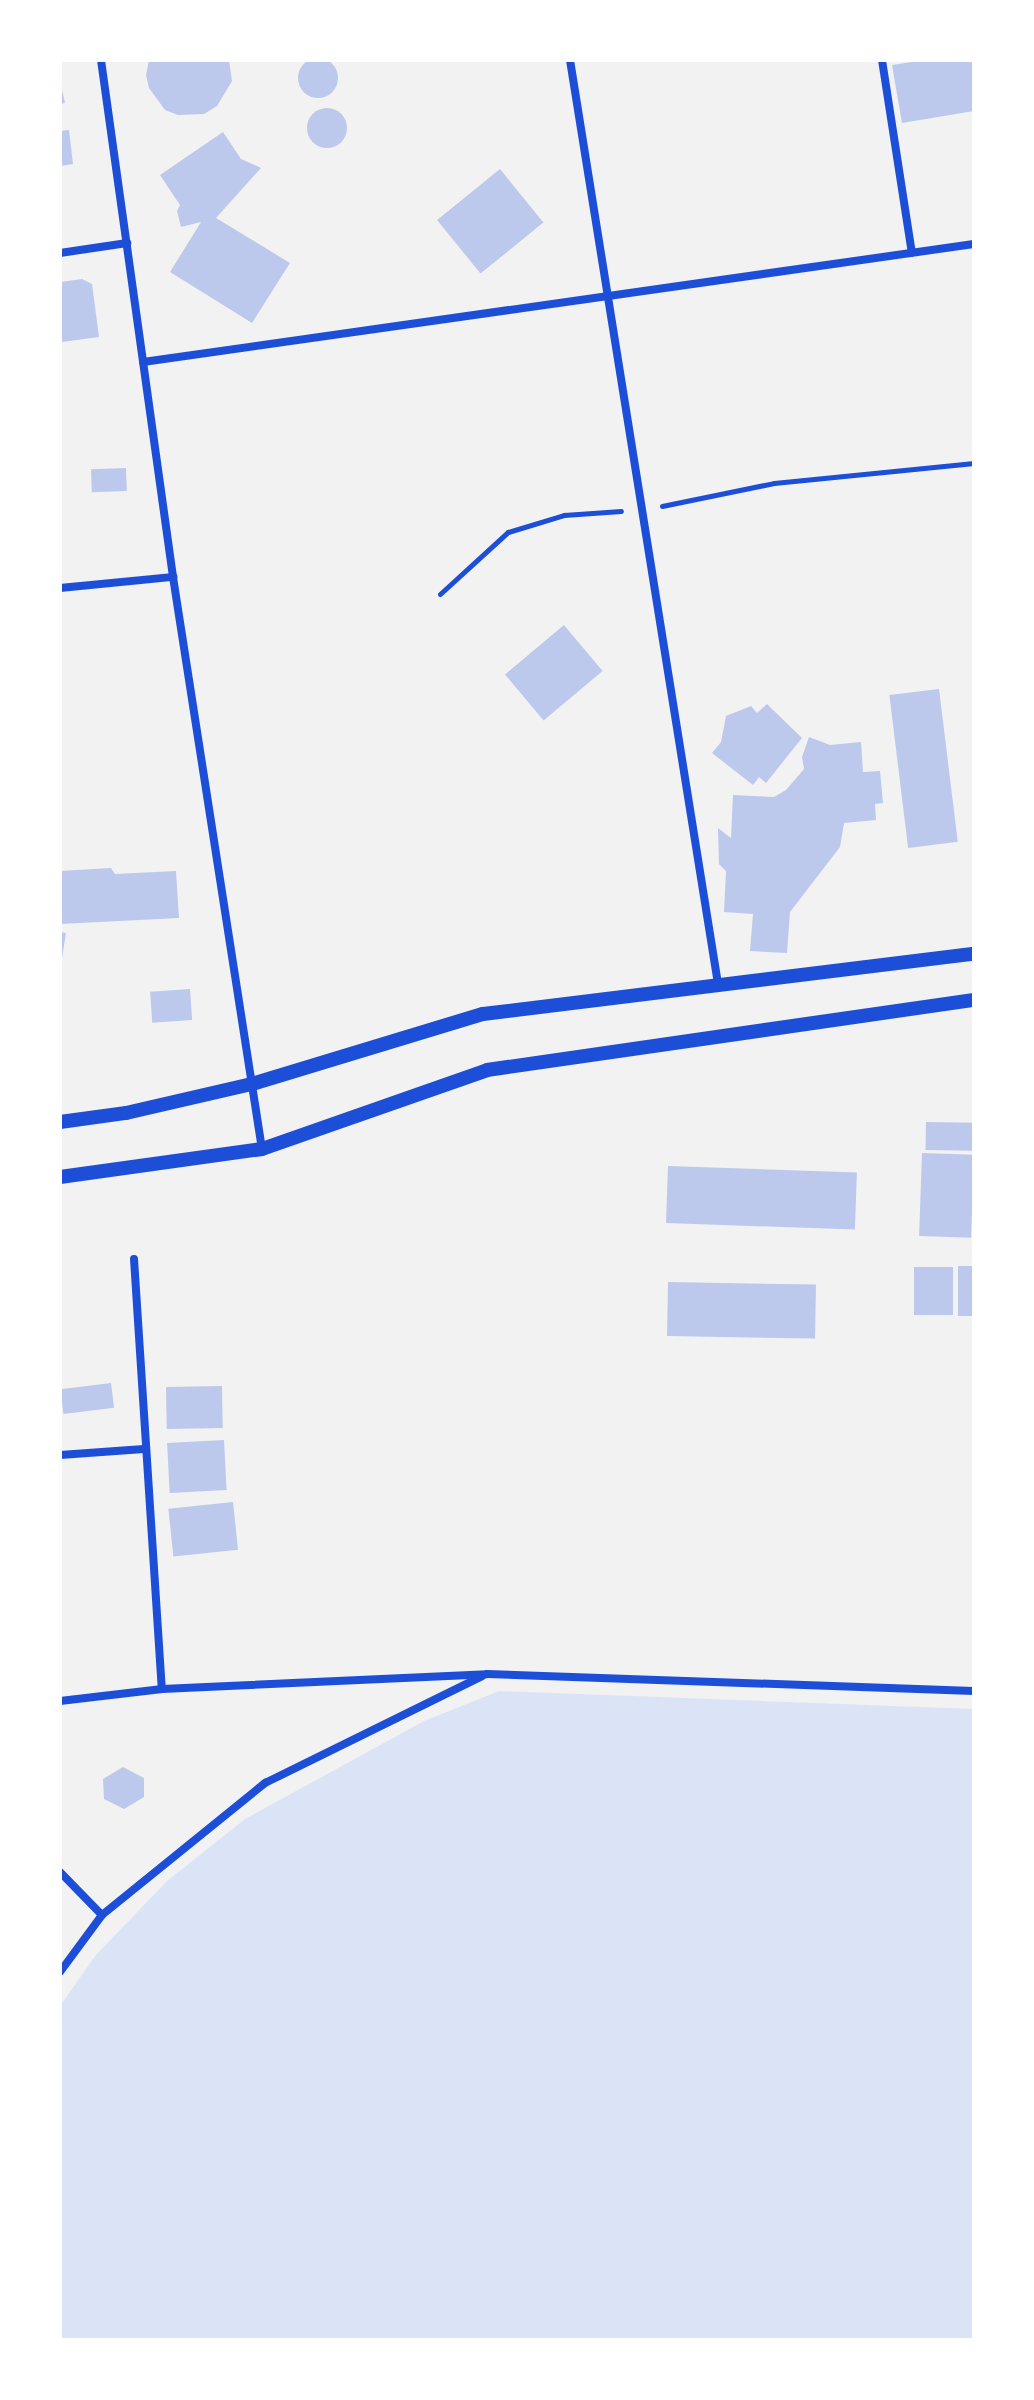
<!DOCTYPE html>
<style>
body{margin:0}
#map{position:relative;width:1034px;height:2400px;overflow:hidden;background:#f2f2f2;font-family:Manrope,sans-serif}
div>[style]{position:absolute}
.green>*{inset:0;background:#dbe4f7}
.building>*{inset:0;background:#bdc9ec;transform-origin:0 0}
.round{border-radius:50%}
.path>*{height:5px;margin:-2.5px;padding:0 2.5px;transform-origin:2.5px;border-radius:2.5px;background:#1d4ed8}
.minor>*{height:8px;margin:-4px;padding:0 4px;transform-origin:4px;border-radius:4px;background:#1d4ed8}
.tertiary>*{height:14px;margin:-7px;padding:0 7px;transform-origin:7px;border-radius:7px;background:#1d4ed8}
span{translate:-50% -50%;white-space:nowrap;text-align:center;line-height:1.15;-webkit-text-stroke:7px #fff;paint-order:stroke}
.frame{position:absolute;inset:0;border:62px solid #fff;pointer-events:none}
</style>
<div id="map">
<div class="green">
<i style="clip-path:polygon(499px 1691px,974px 1709px,974px 2340px,60px 2340px,60px 2006px,95px 1956px,167px 1881px,245px 1819px,424px 1721px)"></i>
</div>
<div class="building">
<i class="round" style="left:298px;top:58px;width:40px;height:40px"></i>
<i style="clip-path:polygon(149px 60px,229px 60px,232px 81px,217px 106px,204px 114px,178px 115px,165px 110px,149px 88px,146px 75px)"></i>
<i style="clip-path:polygon(925px 60px,974px 60px,974px 111px,902px 123px,892px 65px)"></i>
<i style="clip-path:polygon(60px 81px,65px 103px,60px 104px)"></i>
<i class="round" style="left:307px;top:108px;width:40px;height:40px"></i>
<i style="clip-path:polygon(69px 130px,73px 164px,60px 166px,60px 131px)"></i>
<i style="clip-path:polygon(223px 132px,241px 159px,261px 168px,216px 218px,290px 263px,252px 323px,170px 272px,201px 222px,181px 227px,177px 211px,180px 205px,160px 175px)"></i>
<i style="left:500px;top:169px;width:69px;height:81px;rotate:51deg"></i>
<i style="clip-path:polygon(82px 279px,92px 284px,99px 337px,62px 342px,60px 282px)"></i>
<i style="left:126px;top:468px;width:23px;height:35px;rotate:88deg"></i>
<i style="left:564px;top:625px;width:60px;height:77px;rotate:50deg"></i>
<i style="left:939px;top:689px;width:154px;height:50px;rotate:83deg"></i>
<i style="clip-path:polygon(767px 704px,802px 738px,766px 783px,759px 777px,753px 785px,712px 753px,721px 742px,726px 716px,751px 706px,757px 713px)"></i>
<i style="clip-path:polygon(809px 737px,830px 745px,861px 742px,863px 772px,880px 771px,883px 803px,875px 804px,876px 820px,844px 823px,840px 847px,790px 912px,787px 953px,750px 951px,753px 914px,724px 912px,726px 871px,719px 864px,718px 828px,731px 838px,733px 795px,774px 797px,786px 790px,804px 769px,802px 757px)"></i>
<i style="clip-path:polygon(111px 868px,115px 874px,176px 871px,179px 918px,60px 924px,60px 871px)"></i>
<i style="clip-path:polygon(60px 932px,66px 933px,62px 958px,60px 958px)"></i>
<i style="left:190px;top:989px;width:31px;height:40px;rotate:86deg"></i>
<i style="left:926px;top:1122px;width:48px;height:28px;rotate:1deg"></i>
<i style="left:922px;top:1153px;width:52px;height:83px;rotate:2deg"></i>
<i style="left:668px;top:1166px;width:189px;height:57px;rotate:2deg"></i>
<i style="left:958px;top:1266px;width:16px;height:50px"></i>
<i style="left:914px;top:1267px;width:39px;height:48px"></i>
<i style="left:668px;top:1282px;width:148px;height:54px;rotate:1deg"></i>
<i style="left:111px;top:1383px;width:25px;height:51px;rotate:83deg"></i>
<i style="left:222px;top:1386px;width:42px;height:56px;rotate:89deg"></i>
<i style="left:224px;top:1440px;width:50px;height:57px;rotate:87deg"></i>
<i style="left:233px;top:1502px;width:48px;height:65px;rotate:84deg"></i>
<i style="clip-path:polygon(123px 1767px,144px 1778px,144px 1797px,124px 1809px,104px 1799px,103px 1779px)"></i>
</div>
<div class="path">
<i style="left:662px;top:506px;width:114px;rotate:-11.6deg"></i>
<i style="left:774px;top:483px;width:201px;rotate:-5.7deg"></i>
<i style="left:440px;top:594px;width:92px;rotate:-42.4deg"></i>
<i style="left:508px;top:532px;width:59px;rotate:-16.9deg"></i>
<i style="left:564px;top:515px;width:57px;rotate:-4deg"></i>
</div>
<div class="minor">
<i style="left:101px;top:60px;width:522px;rotate:82.07deg"></i>
<i style="left:173px;top:577px;width:579px;rotate:81.16deg"></i>
<i style="left:570px;top:60px;width:936px;rotate:80.9deg"></i>
<i style="left:882px;top:60px;width:195px;rotate:81.2deg"></i>
<i style="left:60px;top:253px;width:68px;rotate:-8.5deg"></i>
<i style="left:143px;top:362px;width:839px;rotate:-8.08deg"></i>
<i style="left:60px;top:588px;width:114px;rotate:-5.6deg"></i>
<i style="left:134px;top:1259px;width:431px;rotate:86.3deg"></i>
<i style="left:60px;top:1455px;width:84px;rotate:-4.1deg"></i>
<i style="left:60px;top:1701px;width:103px;rotate:-6.7deg"></i>
<i style="left:162px;top:1689px;width:325px;rotate:-2.6deg"></i>
<i style="left:487px;top:1674px;width:487px;rotate:2deg"></i>
<i style="left:60px;top:1872px;width:60px;rotate:45.7deg"></i>
<i style="left:60px;top:1972px;width:71px;rotate:-53.6deg"></i>
<i style="left:102px;top:1915px;width:210px;rotate:-39deg"></i>
<i style="left:265px;top:1783px;width:242px;rotate:-26.2deg"></i>
</div>
<div class="tertiary">
<i style="left:60px;top:1122px;width:67px;rotate:-7.8deg"></i>
<i style="left:126px;top:1113px;width:129px;rotate:-13deg"></i>
<i style="left:252px;top:1084px;width:241px;rotate:-16.9deg"></i>
<i style="left:483px;top:1014px;width:495px;rotate:-7deg"></i>
<i style="left:60px;top:1177px;width:204px;rotate:-7.9deg"></i>
<i style="left:262px;top:1149px;width:238px;rotate:-19.3deg"></i>
<i style="left:487px;top:1070px;width:492px;rotate:-8.2deg"></i>
</div>
<div class="frame"></div>
</div>
